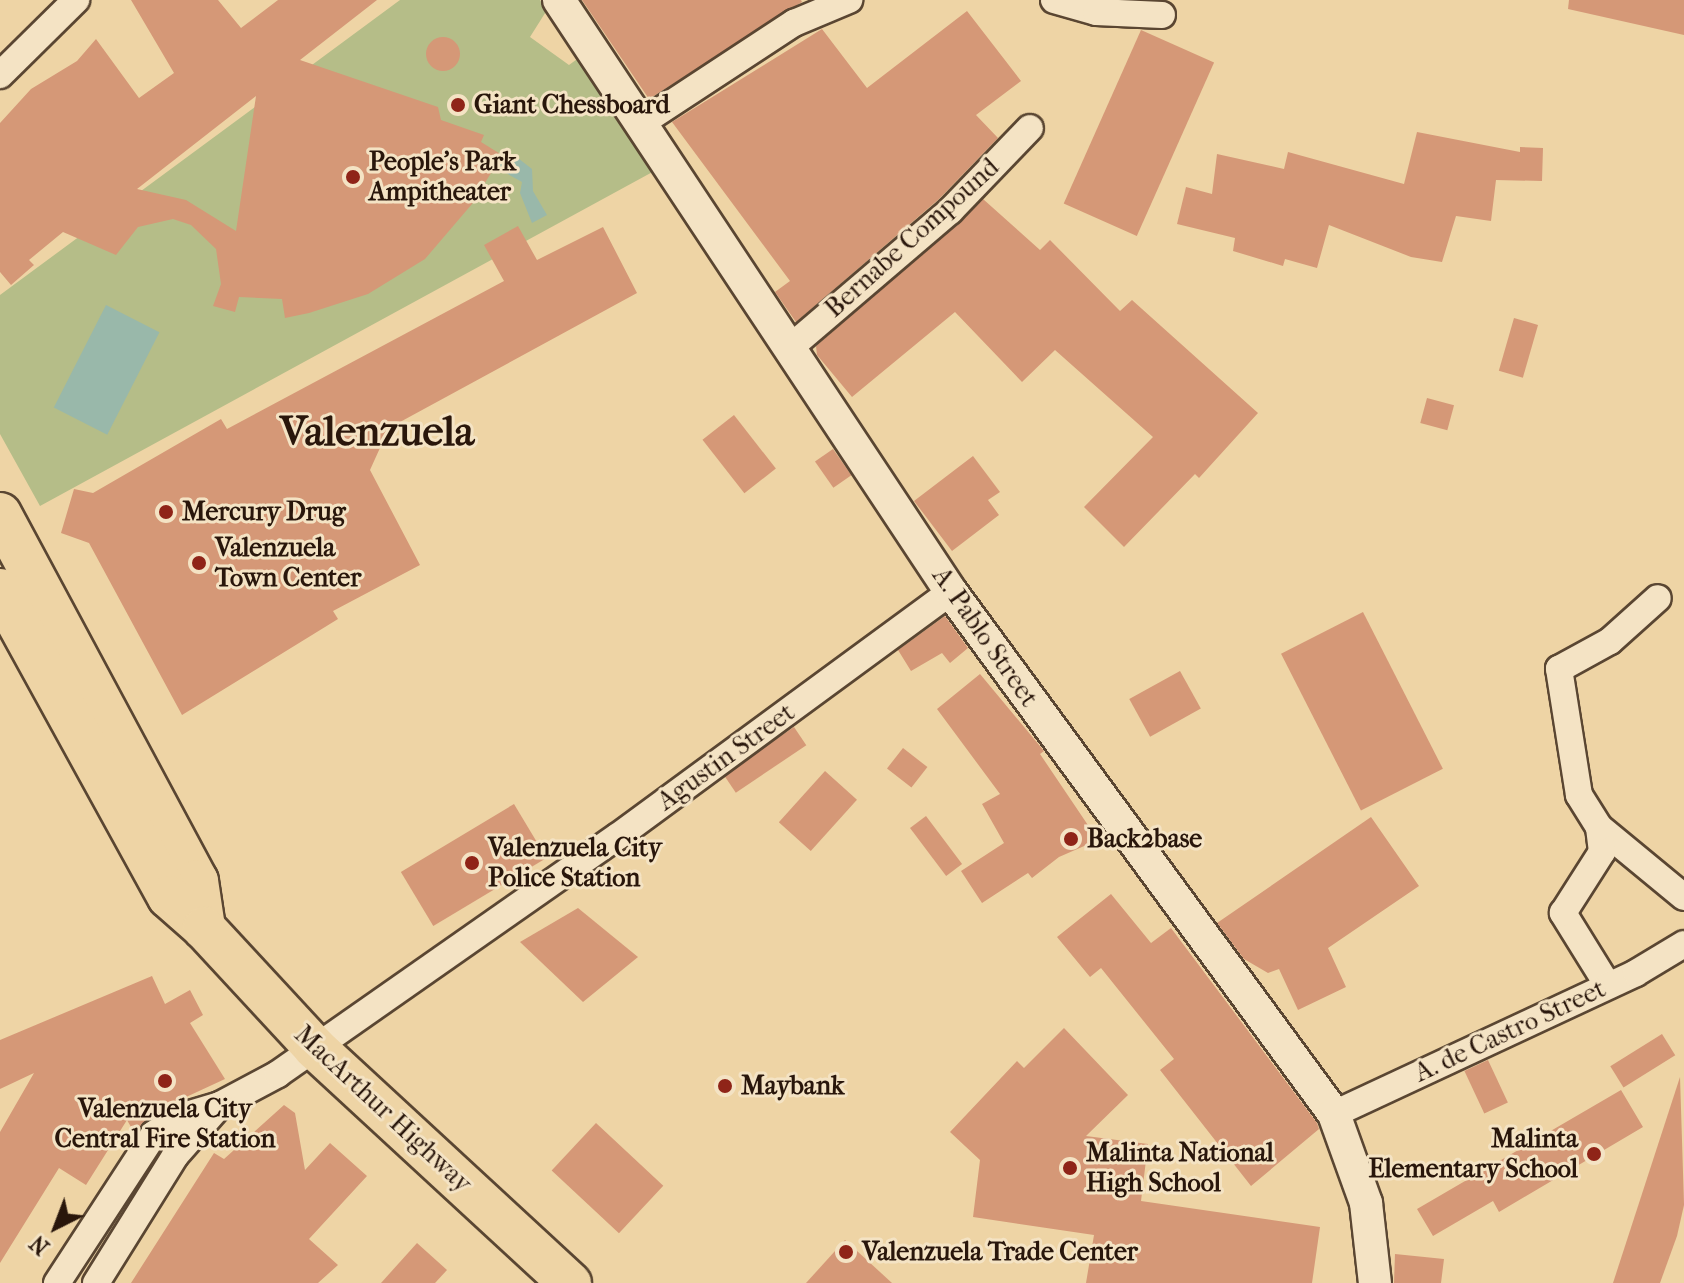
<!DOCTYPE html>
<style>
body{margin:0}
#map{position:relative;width:1684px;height:1283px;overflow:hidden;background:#eed4a5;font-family:"IM FELL French Canon",serif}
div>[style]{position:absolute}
.green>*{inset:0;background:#b5bd88}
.water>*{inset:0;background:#99b8aa;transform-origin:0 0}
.building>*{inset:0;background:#d59877;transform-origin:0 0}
.round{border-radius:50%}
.roads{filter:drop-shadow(2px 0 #5a4632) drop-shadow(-2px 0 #5a4632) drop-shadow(0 2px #5a4632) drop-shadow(0 -2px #5a4632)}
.minor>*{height:26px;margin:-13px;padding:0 13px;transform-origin:13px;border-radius:13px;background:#f4e3c4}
.tertiary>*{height:32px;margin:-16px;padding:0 16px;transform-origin:16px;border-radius:16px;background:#f4e3c4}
.trunk>*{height:42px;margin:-21px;padding:0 21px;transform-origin:21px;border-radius:21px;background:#eed4a5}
.dots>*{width:22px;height:22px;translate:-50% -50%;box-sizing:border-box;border:4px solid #f4e3c4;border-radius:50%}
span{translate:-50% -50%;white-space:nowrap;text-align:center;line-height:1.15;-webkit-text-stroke:6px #f4e3c4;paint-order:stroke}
.poi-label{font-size:26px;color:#29160b;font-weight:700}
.left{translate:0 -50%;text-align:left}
.right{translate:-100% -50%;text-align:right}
.street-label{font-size:26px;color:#29160b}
.town-label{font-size:42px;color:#29160b;font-weight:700}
.north{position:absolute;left:16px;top:1187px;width:80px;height:80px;-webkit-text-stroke:6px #f4e3c4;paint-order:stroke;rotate:222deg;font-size:22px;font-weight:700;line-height:32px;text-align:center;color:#29160b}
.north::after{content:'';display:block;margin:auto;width:28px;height:36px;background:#29160b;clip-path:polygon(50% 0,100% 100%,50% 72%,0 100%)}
</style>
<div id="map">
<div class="green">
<i style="clip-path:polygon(400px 0,540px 0,547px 10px,530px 37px,569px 65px,580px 57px,658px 169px,40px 506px,0 434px,0 295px)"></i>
</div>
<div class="water">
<i style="clip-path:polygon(514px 155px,532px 169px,533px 191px,547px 215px,532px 223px,520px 193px,522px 182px,497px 168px,505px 156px)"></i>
<i style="left:106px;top:305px;width:60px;height:115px;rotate:27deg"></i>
</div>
<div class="building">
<i style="clip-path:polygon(evenodd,131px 0,218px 0,241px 28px,278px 0,377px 0,300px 60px,438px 107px,441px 120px,484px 135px,481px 142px,502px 155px,472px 204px,425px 259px,368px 294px,309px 313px,285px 318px,282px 299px,239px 297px,235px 312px,213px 306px,221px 284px,216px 249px,191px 225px,173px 219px,138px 227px,116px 255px,63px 232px,29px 260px,34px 265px,11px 285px,0 272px,0 123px,31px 89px,77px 61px,96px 39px,139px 98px,174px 73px,131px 0,256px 96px,236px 231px,186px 200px,137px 189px,256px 96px)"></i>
<i style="clip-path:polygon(582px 0,801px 0,802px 2px,649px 99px)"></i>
<i style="clip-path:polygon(1569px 0,1684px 0,1684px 35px,1568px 9px)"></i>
<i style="clip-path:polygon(967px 11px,1021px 81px,976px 115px,998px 138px,939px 199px,796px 322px,775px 292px,790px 281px,672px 122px,822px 29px,867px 88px)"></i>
<i style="left:1141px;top:30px;width:80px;height:190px;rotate:24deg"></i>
<i class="round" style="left:426px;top:37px;width:34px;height:34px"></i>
<i style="clip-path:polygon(1417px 132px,1520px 152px,1520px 147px,1543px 148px,1542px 181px,1496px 180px,1491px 221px,1456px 216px,1442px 262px,1411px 257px,1329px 225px,1317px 268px,1285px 259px,1283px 266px,1233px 251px,1235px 238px,1177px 224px,1186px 187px,1212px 194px,1217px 154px,1284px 169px,1288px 152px,1404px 184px)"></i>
<i style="clip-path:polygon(983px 199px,1040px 250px,1050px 240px,1120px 311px,1132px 300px,1258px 413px,1199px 478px,1195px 474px,1124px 547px,1084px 507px,1153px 437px,1055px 350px,1022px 382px,955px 312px,852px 397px,817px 355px,816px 346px)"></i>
<i style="clip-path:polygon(518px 226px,537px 260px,603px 227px,637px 293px,389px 428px,370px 470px,420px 565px,333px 611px,338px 619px,182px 715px,89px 543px,61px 533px,74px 489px,93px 493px,221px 419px,227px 429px,504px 281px,484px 245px)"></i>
<i style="left:1514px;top:318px;width:25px;height:55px;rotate:16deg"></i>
<i style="left:1427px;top:398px;width:28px;height:26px;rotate:15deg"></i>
<i style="left:734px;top:415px;width:68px;height:40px;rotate:52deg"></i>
<i style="left:833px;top:449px;width:32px;height:22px;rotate:55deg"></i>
<i style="clip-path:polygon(973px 456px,1000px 492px,988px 500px,999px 515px,952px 551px,914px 501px)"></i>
<i style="left:1363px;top:612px;width:176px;height:92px;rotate:63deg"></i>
<i style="clip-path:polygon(945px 616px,968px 648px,950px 663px,942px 653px,911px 671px,898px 650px)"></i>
<i style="left:1180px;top:671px;width:43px;height:58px;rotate:61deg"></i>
<i style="clip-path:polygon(980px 674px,1044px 751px,1040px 754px,1098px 840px,1059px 857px,1032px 878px,1028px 873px,982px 903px,961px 871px,1004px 843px,982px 804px,1000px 794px,937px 709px)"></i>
<i style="left:794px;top:727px;width:22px;height:85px;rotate:56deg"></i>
<i style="left:903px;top:748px;width:31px;height:26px;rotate:38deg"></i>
<i style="left:825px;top:771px;width:43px;height:69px;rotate:42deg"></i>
<i style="left:514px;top:804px;width:63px;height:132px;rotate:59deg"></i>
<i style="left:926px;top:816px;width:60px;height:20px;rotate:53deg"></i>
<i style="clip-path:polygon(1371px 817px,1419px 886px,1328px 948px,1346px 987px,1298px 1010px,1279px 969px,1268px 973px,1244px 959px,1217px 923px)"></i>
<i style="clip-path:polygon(1111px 894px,1151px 943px,1171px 928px,1317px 1123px,1319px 1129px,1251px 1186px,1160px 1070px,1174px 1059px,1101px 968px,1090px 977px,1057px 937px)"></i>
<i style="clip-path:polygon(578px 908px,638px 957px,583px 1002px,520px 942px)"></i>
<i style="clip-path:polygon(152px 976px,165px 1004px,190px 990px,203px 1015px,190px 1023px,225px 1079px,171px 1104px,135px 1134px,127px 1120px,86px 1185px,59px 1168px,0 1263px,0 1132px,34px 1073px,0 1089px,0 1040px)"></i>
<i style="clip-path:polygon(1064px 1028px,1128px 1095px,1086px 1136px,1148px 1144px,1141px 1201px,1320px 1227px,1312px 1283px,1086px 1283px,1094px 1235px,973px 1217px,980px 1160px,950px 1132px,1017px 1061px,1024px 1068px)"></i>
<i style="left:1662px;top:1034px;width:25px;height:61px;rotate:58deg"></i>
<i style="left:1488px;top:1060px;width:47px;height:26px;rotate:65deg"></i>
<i style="clip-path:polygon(1680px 1077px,1684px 1205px,1677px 1236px,1660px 1283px,1613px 1283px)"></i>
<i style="clip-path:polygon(1621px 1090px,1643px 1127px,1499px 1212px,1493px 1201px,1433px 1236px,1417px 1209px)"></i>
<i style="clip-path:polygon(284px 1105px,295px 1113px,305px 1170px,330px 1143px,367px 1176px,309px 1239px,338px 1265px,318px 1283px,131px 1283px,214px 1153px,224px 1159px)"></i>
<i style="left:596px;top:1123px;width:92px;height:65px;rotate:43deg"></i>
<i style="clip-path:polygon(845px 1240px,892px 1283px,806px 1283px)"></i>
<i style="clip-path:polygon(417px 1243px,447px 1270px,435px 1283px,381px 1283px)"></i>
<i style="clip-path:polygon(1395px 1254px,1444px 1259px,1441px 1283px,1394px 1283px)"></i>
</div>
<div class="roads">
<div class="minor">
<i style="left:1054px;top:0;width:44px;rotate:15.9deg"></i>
<i style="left:1096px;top:12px;width:66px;rotate:2.6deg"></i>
<i style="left:0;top:75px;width:107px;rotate:-44.6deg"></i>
<i style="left:643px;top:122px;width:181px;rotate:-33.3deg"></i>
<i style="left:794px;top:23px;width:60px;rotate:-22.7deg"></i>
<i style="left:792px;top:346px;width:208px;rotate:-40.5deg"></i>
<i style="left:950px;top:211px;width:115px;rotate:-46.1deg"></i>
<i style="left:1599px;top:827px;width:110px;rotate:39.5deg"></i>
<i style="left:1607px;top:984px;width:84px;rotate:-121.8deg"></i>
<i style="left:1563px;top:913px;width:72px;rotate:-57.4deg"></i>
<i style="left:1602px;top:852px;width:25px;rotate:-97deg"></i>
<i style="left:1599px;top:827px;width:38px;rotate:-122deg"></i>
<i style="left:1579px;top:795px;width:128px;rotate:-99deg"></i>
<i style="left:1559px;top:669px;width:58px;rotate:-28.8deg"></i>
<i style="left:1610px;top:641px;width:64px;rotate:-41.9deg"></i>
<i style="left:1334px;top:1114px;width:333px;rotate:-25deg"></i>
<i style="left:1636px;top:973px;width:56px;rotate:-31.1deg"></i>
<i style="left:57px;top:1283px;width:178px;rotate:-56.9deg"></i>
<i style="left:154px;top:1134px;width:31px;rotate:-33deg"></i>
<i style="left:180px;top:1117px;width:42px;rotate:-16.7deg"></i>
<i style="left:220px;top:1105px;width:66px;rotate:-28.1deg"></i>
<i style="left:278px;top:1074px;width:414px;rotate:-35deg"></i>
<i style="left:617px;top:837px;width:414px;rotate:-36.3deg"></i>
<i style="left:96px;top:1283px;width:150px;rotate:-58.1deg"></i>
<i style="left:175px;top:1156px;width:68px;rotate:-48.6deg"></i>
</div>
<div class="tertiary">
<i style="left:559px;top:0;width:710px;rotate:56.49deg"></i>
<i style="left:951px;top:592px;width:647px;rotate:53.73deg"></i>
<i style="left:1334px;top:1114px;width:95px;rotate:70.2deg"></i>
<i style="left:1366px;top:1203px;width:81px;rotate:83.6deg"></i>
</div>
<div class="trunk">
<i style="left:0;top:514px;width:417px;rotate:61.8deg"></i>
<i style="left:197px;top:881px;width:48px;rotate:81.5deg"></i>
<i style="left:0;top:590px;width:350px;rotate:61.2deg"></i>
<i style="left:169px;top:897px;width:47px;rotate:41.5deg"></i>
<i style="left:204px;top:928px;width:163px;rotate:47.2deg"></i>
<i style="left:315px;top:1048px;width:347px;rotate:42.7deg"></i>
</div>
</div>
<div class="dots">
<i style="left:458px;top:105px;background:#8f2418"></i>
<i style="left:353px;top:177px;background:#8f2418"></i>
<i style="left:166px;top:512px;background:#8f2418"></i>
<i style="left:199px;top:563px;background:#8f2418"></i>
<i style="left:1071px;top:839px;background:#8f2418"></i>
<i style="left:472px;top:863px;background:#8f2418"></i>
<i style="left:165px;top:1081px;background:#8f2418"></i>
<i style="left:725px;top:1086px;background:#8f2418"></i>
<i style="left:1594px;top:1154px;background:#8f2418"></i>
<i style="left:1070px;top:1168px;background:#8f2418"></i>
<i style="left:846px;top:1252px;background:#8f2418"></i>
</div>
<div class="poi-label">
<span class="left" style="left:474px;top:105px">Giant Chessboard</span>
<span class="left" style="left:369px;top:177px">People's Park<br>Ampitheater</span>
<span class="left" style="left:182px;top:512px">Mercury Drug</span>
<span class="left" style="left:215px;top:563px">Valenzuela<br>Town Center</span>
<span class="left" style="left:1087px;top:839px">Back2base</span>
<span class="left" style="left:488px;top:863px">Valenzuela City<br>Police Station</span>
<span class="left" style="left:741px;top:1086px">Maybank</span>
<span style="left:165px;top:1124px">Valenzuela City<br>Central Fire Station</span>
<span class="right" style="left:1578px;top:1154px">Malinta<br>Elementary School</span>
<span class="left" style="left:1086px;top:1168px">Malinta National<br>High School</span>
<span class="left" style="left:862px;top:1252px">Valenzuela Trade Center</span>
</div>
<div class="street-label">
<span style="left:912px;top:238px;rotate:-42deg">Bernabe Compound</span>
<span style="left:985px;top:637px;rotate:55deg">A. Pablo Street</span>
<span style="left:726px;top:757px;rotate:-36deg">Agustin Street</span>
<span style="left:1510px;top:1031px;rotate:-25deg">A. de Castro Street</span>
<span style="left:383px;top:1109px;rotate:43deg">MacArthur Highway</span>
</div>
<div class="town-label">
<span style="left:377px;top:432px">Valenzuela</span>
</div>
<div class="north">N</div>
</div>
